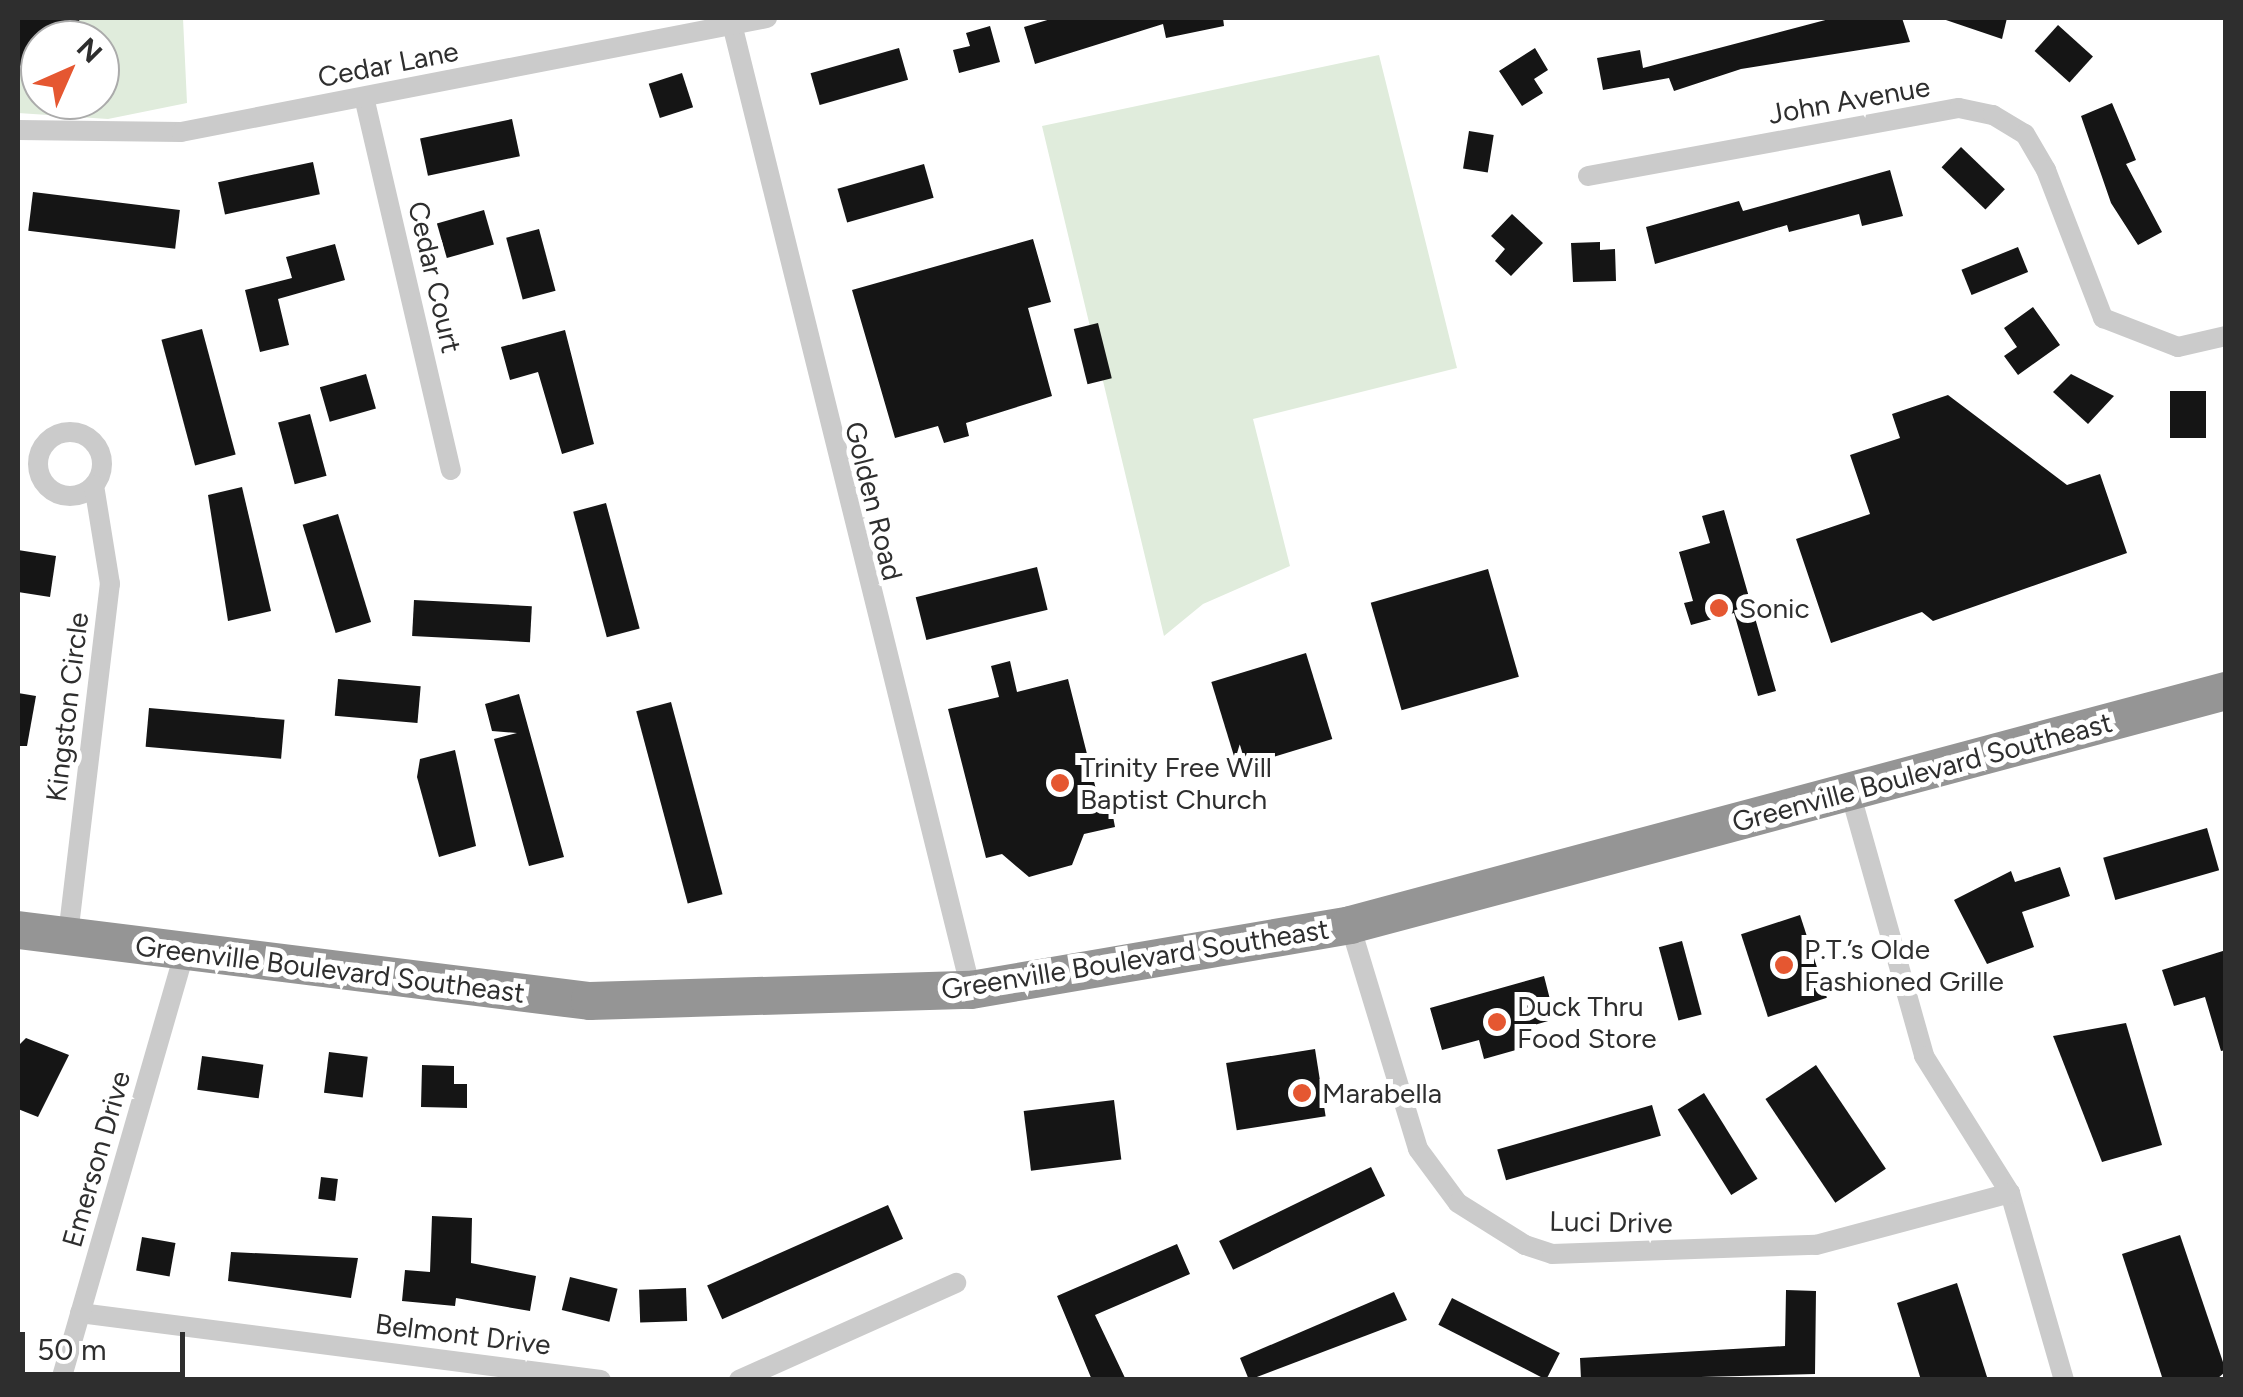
<!DOCTYPE html>
<meta charset="utf-8">
<style>
body{margin:0}
#map{position:relative;width:2243px;height:1397px;overflow:hidden;background:#fff;font-family:Figtree,sans-serif}
div>[style]{position:absolute}
.green>*{inset:0;background:#e0ecdc}
.building>*{inset:0;background:#151515;transform-origin:0 0}
.street>*{height:20px;margin:-10px;padding:0 10px;transform-origin:10px;border-radius:10px;background:#cbcbcb}
.street>.ring{margin:-10px;padding:0;box-sizing:content-box;background:none;border:20px solid #cbcbcb;border-radius:50%}
.highway>*{height:38px;margin:-19px;padding:0 19px;transform-origin:19px;border-radius:19px;background:#959595}
.dots>*{width:28px;height:28px;translate:-50% -50%;box-sizing:border-box;border:5px solid #fff;border-radius:50%}
span{translate:-50% -50%;white-space:nowrap;text-align:center;line-height:1.15;-webkit-text-stroke:10px #fff;paint-order:stroke}
.street-label{font-size:28px;color:#2e2e2e}
.poi-label{font-size:28px;color:#2e2e2e}
.left{translate:0 -50%;text-align:left}
.frame{position:absolute;inset:0;border:20px solid #2e2e2e;pointer-events:none}
.north{position:absolute;left:20px;top:20px;width:100px;height:100px;box-sizing:border-box;background:#fff;border:2px solid #ababab;border-radius:50%;rotate:45deg;font-size:28px;font-weight:700;line-height:40px;text-align:center;color:#2e2e2e}
.north::after{content:'';display:block;margin:auto;width:35px;height:45px;background:#e55731;clip-path:polygon(50% 0,100% 100%,50% 72%,0 100%)}
.scale{position:absolute;left:20px;top:1332px;width:165px;height:45px;box-sizing:border-box;border:5px solid #2e2e2e;border-top:0;padding-left:12px;font-size:30px;line-height:35px;white-space:nowrap;color:#2e2e2e;-webkit-text-stroke:8px #fff;paint-order:stroke}
</style>
<div id="map">
<div class="green">
<i style="clip-path:polygon(evenodd,18px 18px,183px 18px,187px 103px,108px 119px,18px 113px,18px 18px,40px 40px,100px 40px,100px 100px,40px 100px,40px 40px)"></i>
<i style="clip-path:polygon(1379px 55px,1457px 368px,1253px 419px,1290px 566px,1203px 604px,1164px 636px,1042px 126px)"></i>
</div>
<div class="building">
<i style="clip-path:polygon(18px 18px,79px 18px,81px 40px,40px 40px,40px 71px,18px 65px)"></i>
<i style="clip-path:polygon(1054px 18px,1223px 18px,1224px 26px,1166px 38px,1163px 24px,1035px 64px,1024px 27px)"></i>
<i style="clip-path:polygon(1833px 18px,1902px 18px,1910px 42px,1741px 69px,1674px 91px,1669px 78px,1603px 90px,1597px 58px,1640px 50px,1643px 68px)"></i>
<i style="clip-path:polygon(1940px 18px,2007px 18px,2002px 39px)"></i>
<i style="left:2058px;top:25px;width:47px;height:35px;rotate:42deg"></i>
<i style="clip-path:polygon(990px 26px,1000px 62px,959px 73px,953px 50px,970px 46px,966px 33px)"></i>
<i style="left:899px;top:48px;width:33px;height:92px;rotate:74deg"></i>
<i style="clip-path:polygon(1535px 48px,1548px 70px,1534px 79px,1543px 93px,1522px 106px,1499px 71px)"></i>
<i style="left:682px;top:73px;width:36px;height:35px;rotate:72deg"></i>
<i style="clip-path:polygon(2112px 103px,2136px 160px,2126px 164px,2162px 232px,2138px 245px,2111px 203px,2081px 116px)"></i>
<i style="left:512px;top:119px;width:38px;height:94px;rotate:78deg"></i>
<i style="left:1469px;top:131px;width:25px;height:38px;rotate:9deg"></i>
<i style="left:1961px;top:147px;width:61px;height:28px;rotate:44deg"></i>
<i style="left:313px;top:162px;width:33px;height:97px;rotate:78deg"></i>
<i style="left:924px;top:164px;width:35px;height:90px;rotate:74deg"></i>
<i style="clip-path:polygon(1890px 170px,1903px 216px,1862px 226px,1859px 214px,1789px 232px,1787px 225px,1655px 264px,1646px 227px,1739px 201px,1743px 211px)"></i>
<i style="left:33px;top:192px;width:148px;height:39px;rotate:7deg"></i>
<i style="left:484px;top:210px;width:36px;height:49px;rotate:74deg"></i>
<i style="clip-path:polygon(1512px 214px,1543px 243px,1511px 276px,1495px 261px,1505px 249px,1491px 236px)"></i>
<i style="left:539px;top:229px;width:64px;height:34px;rotate:75deg"></i>
<i style="clip-path:polygon(1033px 239px,1051px 302px,1028px 308px,1052px 396px,966px 423px,969px 436px,944px 443px,938px 426px,895px 438px,852px 290px)"></i>
<i style="clip-path:polygon(1600px 242px,1600px 250px,1615px 249px,1616px 281px,1573px 282px,1571px 243px)"></i>
<i style="clip-path:polygon(335px 244px,345px 280px,278px 299px,289px 345px,260px 352px,245px 290px,292px 278px,286px 257px)"></i>
<i style="left:2018px;top:247px;width:27px;height:61px;rotate:68deg"></i>
<i style="clip-path:polygon(2033px 307px,2060px 345px,2018px 375px,2004px 356px,2017px 347px,2004px 328px)"></i>
<i style="left:1098px;top:323px;width:57px;height:25px;rotate:76deg"></i>
<i style="left:202px;top:329px;width:130px;height:42px;rotate:75deg"></i>
<i style="clip-path:polygon(565px 330px,594px 444px,562px 454px,538px 372px,510px 380px,501px 347px)"></i>
<i style="left:366px;top:374px;width:36px;height:48px;rotate:74deg"></i>
<i style="clip-path:polygon(2071px 374px,2114px 396px,2088px 424px,2053px 392px)"></i>
<i style="left:2170px;top:391px;width:36px;height:47px"></i>
<i style="clip-path:polygon(1948px 395px,2067px 485px,2100px 474px,2127px 553px,1933px 621px,1922px 612px,1831px 643px,1796px 539px,1870px 514px,1850px 455px,1900px 438px,1892px 414px)"></i>
<i style="left:310px;top:414px;width:64px;height:33px;rotate:75deg"></i>
<i style="clip-path:polygon(242px 487px,271px 611px,228px 621px,208px 495px)"></i>
<i style="left:606px;top:503px;width:130px;height:34px;rotate:75deg"></i>
<i style="clip-path:polygon(1724px 510px,1776px 691px,1758px 696px,1734px 613px,1691px 625px,1684px 603px,1693px 601px,1679px 552px,1710px 543px,1702px 516px)"></i>
<i style="left:338px;top:514px;width:113px;height:37px;rotate:73deg"></i>
<i style="clip-path:polygon(18px 550px,56px 556px,50px 597px,18px 592px)"></i>
<i style="left:1037px;top:567px;width:44px;height:125px;rotate:76deg"></i>
<i style="left:1488px;top:569px;width:112px;height:122px;rotate:74deg"></i>
<i style="left:414px;top:600px;width:118px;height:36px;rotate:3deg"></i>
<i style="left:1306px;top:653px;width:90px;height:99px;rotate:73deg"></i>
<i style="clip-path:polygon(1010px 661px,1017px 692px,1068px 679px,1102px 813px,1112px 811px,1115px 827px,1084px 834px,1072px 865px,1029px 877px,1002px 854px,986px 858px,948px 709px,999px 697px,991px 666px)"></i>
<i style="left:338px;top:679px;width:83px;height:37px;rotate:5deg"></i>
<i style="clip-path:polygon(18px 693px,36px 696px,27px 746px,18px 746px)"></i>
<i style="clip-path:polygon(519px 694px,564px 857px,529px 866px,494px 739px,517px 733px,492px 731px,485px 704px)"></i>
<i style="left:671px;top:702px;width:199px;height:36px;rotate:75deg"></i>
<i style="left:149px;top:708px;width:136px;height:39px;rotate:5deg"></i>
<i style="clip-path:polygon(455px 750px,476px 846px,439px 857px,417px 777px,420px 759px)"></i>
<i style="left:2207px;top:828px;width:44px;height:108px;rotate:74deg"></i>
<i style="clip-path:polygon(2060px 867px,2070px 896px,2022px 912px,2034px 947px,1987px 964px,1954px 900px,2011px 871px,2015px 882px)"></i>
<i style="left:1800px;top:915px;width:87px;height:62px;rotate:72deg"></i>
<i style="left:1682px;top:941px;width:76px;height:24px;rotate:75deg"></i>
<i style="clip-path:polygon(2226px 950px,2226px 1050px,2221px 1051px,2205px 997px,2174px 1006px,2162px 970px)"></i>
<i style="clip-path:polygon(1544px 976px,1555px 1019px,1517px 1030px,1523px 1048px,1484px 1059px,1479px 1040px,1442px 1050px,1430px 1008px)"></i>
<i style="clip-path:polygon(2126px 1023px,2162px 1145px,2102px 1162px,2053px 1036px)"></i>
<i style="clip-path:polygon(26px 1038px,69px 1055px,38px 1117px,18px 1109px,18px 1046px)"></i>
<i style="left:1315px;top:1049px;width:68px;height:90px;rotate:81deg"></i>
<i style="left:329px;top:1052px;width:39px;height:41px;rotate:7deg"></i>
<i style="left:202px;top:1056px;width:62px;height:34px;rotate:8deg"></i>
<i style="clip-path:polygon(422px 1065px,454px 1066px,454px 1084px,467px 1084px,467px 1108px,421px 1107px)"></i>
<i style="left:1816px;top:1065px;width:125px;height:61px;rotate:56deg"></i>
<i style="left:1704px;top:1093px;width:101px;height:31px;rotate:58deg"></i>
<i style="left:1114px;top:1100px;width:60px;height:91px;rotate:83deg"></i>
<i style="left:1652px;top:1105px;width:32px;height:161px;rotate:74deg"></i>
<i style="left:1371px;top:1167px;width:32px;height:169px;rotate:64deg"></i>
<i style="left:321px;top:1177px;width:17px;height:22px;rotate:7deg"></i>
<i style="left:888px;top:1205px;width:37px;height:198px;rotate:66deg"></i>
<i style="clip-path:polygon(432px 1216px,472px 1218px,471px 1263px,536px 1276px,530px 1311px,456px 1298px,455px 1306px,402px 1301px,405px 1270px,430px 1272px)"></i>
<i style="clip-path:polygon(2180px 1235px,2226px 1371px,2216px 1380px,2163px 1380px,2122px 1254px)"></i>
<i style="left:142px;top:1237px;width:34px;height:34px;rotate:10deg"></i>
<i style="clip-path:polygon(1177px 1244px,1190px 1274px,1095px 1315px,1126px 1380px,1092px 1380px,1057px 1296px)"></i>
<i style="clip-path:polygon(231px 1252px,358px 1258px,351px 1298px,228px 1281px)"></i>
<i style="left:570px;top:1277px;width:49px;height:34px;rotate:14deg"></i>
<i style="clip-path:polygon(1957px 1283px,1988px 1380px,1921px 1380px,1897px 1303px)"></i>
<i style="left:686px;top:1288px;width:33px;height:47px;rotate:88deg"></i>
<i style="clip-path:polygon(1786px 1290px,1816px 1291px,1815px 1374px,1581px 1380px,1580px 1358px,1785px 1346px)"></i>
<i style="clip-path:polygon(1394px 1292px,1407px 1320px,1249px 1380px,1240px 1358px)"></i>
<i style="left:1452px;top:1298px;width:121px;height:30px;rotate:27deg"></i>
</div>
<div class="street">
<i style="left:732px;top:24px;width:995px;rotate:76.1deg"></i>
<i style="left:364px;top:97px;width:383px;rotate:76.9deg"></i>
<i style="left:18px;top:130px;width:163px;rotate:0.7deg"></i>
<i style="left:181px;top:132px;width:597px;rotate:-11.01deg"></i>
<i style="left:1588px;top:176px;width:377px;rotate:-10.4deg"></i>
<i style="left:1959px;top:108px;width:35px;rotate:12deg"></i>
<i style="left:1993px;top:115px;width:37px;rotate:31deg"></i>
<i style="left:2025px;top:134px;width:42px;rotate:59.7deg"></i>
<i style="left:2046px;top:170px;width:159px;rotate:68.9deg"></i>
<i style="left:2103px;top:318px;width:80px;rotate:21.1deg"></i>
<i style="left:2178px;top:347px;width:49px;rotate:-12.9deg"></i>
<i class="ring" style="left:38px;top:432px;width:44px;height:44px"></i>
<i style="left:1850px;top:792px;width:274px;rotate:74.3deg"></i>
<i style="left:1924px;top:1056px;width:162px;rotate:57.9deg"></i>
<i style="left:2010px;top:1193px;width:195px;rotate:73.9deg"></i>
<i style="left:1350px;top:925px;width:234px;rotate:73.1deg"></i>
<i style="left:1418px;top:1149px;width:67px;rotate:53.5deg"></i>
<i style="left:1458px;top:1203px;width:79px;rotate:32.1deg"></i>
<i style="left:1525px;top:1245px;width:28px;rotate:18deg"></i>
<i style="left:1552px;top:1254px;width:264px;rotate:-2deg"></i>
<i style="left:1816px;top:1245px;width:201px;rotate:-15deg"></i>
<i style="left:68px;top:935px;width:354px;rotate:-83.2deg"></i>
<i style="left:110px;top:584px;width:100px;rotate:-99.2deg"></i>
<i style="left:80px;top:1313px;width:525px;rotate:7.33deg"></i>
<i style="left:61px;top:1380px;width:444px;rotate:-73.9deg"></i>
<i style="left:739px;top:1380px;width:238px;rotate:-24.1deg"></i>
</div>
<div class="highway">
<i style="left:18px;top:930px;width:576px;rotate:7.08deg"></i>
<i style="left:590px;top:1001px;width:381px;rotate:-1.7deg"></i>
<i style="left:971px;top:990px;width:385px;rotate:-9.7deg"></i>
<i style="left:1350px;top:925px;width:907px;rotate:-14.96deg"></i>
</div>
<div class="dots">
<i style="left:1719px;top:608px;background:#e55731"></i>
<i style="left:1060px;top:783px;background:#e55731"></i>
<i style="left:1784px;top:965px;background:#e55731"></i>
<i style="left:1497px;top:1022px;background:#e55731"></i>
<i style="left:1302px;top:1093px;background:#e55731"></i>
</div>
<div class="street-label">
<span style="left:388px;top:64px;rotate:-11deg">Cedar Lane</span>
<span style="left:1849px;top:100px;rotate:-10deg">John Avenue</span>
<span style="left:435px;top:277px;rotate:77deg">Cedar Court</span>
<span style="left:874px;top:501px;rotate:76deg">Golden Road</span>
<span style="left:67px;top:707px;rotate:-83deg">Kingston Circle</span>
<span style="left:1922px;top:772px;rotate:-15deg">Greenville Boulevard Southeast</span>
<span style="left:1135px;top:959px;rotate:-9deg">Greenville Boulevard Southeast</span>
<span style="left:330px;top:969px;rotate:7deg">Greenville Boulevard Southeast</span>
<span style="left:96px;top:1159px;rotate:-74deg">Emerson Drive</span>
<span style="left:1611px;top:1222px;rotate:1deg">Luci Drive</span>
<span style="left:463px;top:1334px;rotate:7deg">Belmont Drive</span>
</div>
<div class="poi-label">
<span class="left" style="left:1739px;top:608px">Sonic</span>
<span class="left" style="left:1080px;top:783px">Trinity Free Will<br>Baptist Church</span>
<span class="left" style="left:1804px;top:965px">P.T.’s Olde<br>Fashioned Grille</span>
<span class="left" style="left:1517px;top:1022px">Duck Thru<br>Food Store</span>
<span class="left" style="left:1322px;top:1093px">Marabella</span>
</div>
<div class="frame"></div>
<div class="north">N</div>
<div class="scale">50 m</div>
</div>
